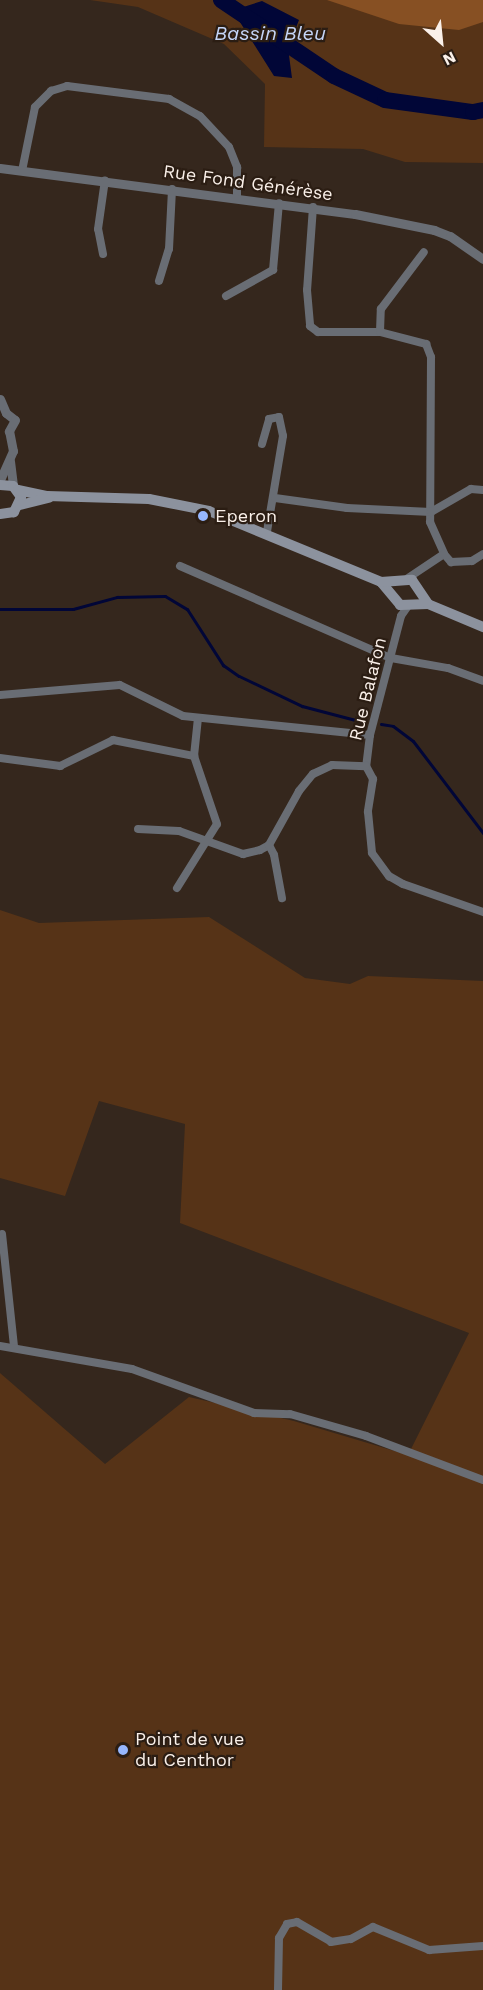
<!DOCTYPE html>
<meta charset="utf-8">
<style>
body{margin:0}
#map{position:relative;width:483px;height:1990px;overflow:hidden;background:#35271d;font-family:"Work Sans",sans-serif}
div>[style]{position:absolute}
.green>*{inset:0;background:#563317}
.forest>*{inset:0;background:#875023}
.water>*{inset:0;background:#010637}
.stream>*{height:3px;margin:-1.5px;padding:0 1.5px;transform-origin:1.5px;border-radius:1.5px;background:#010637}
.river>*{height:16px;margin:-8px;padding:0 8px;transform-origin:8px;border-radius:8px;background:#010637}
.minor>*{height:8px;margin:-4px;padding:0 4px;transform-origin:4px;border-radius:4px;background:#696d74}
.tertiary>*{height:9px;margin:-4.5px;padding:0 4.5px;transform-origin:4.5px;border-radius:4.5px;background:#696d74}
.secondary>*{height:10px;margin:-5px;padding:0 5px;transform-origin:5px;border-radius:5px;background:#8c929e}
.dots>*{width:16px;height:16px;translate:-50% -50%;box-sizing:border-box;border:3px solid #2b1d13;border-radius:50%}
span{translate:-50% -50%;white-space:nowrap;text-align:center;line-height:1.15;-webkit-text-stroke:4.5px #2b1d13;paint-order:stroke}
.street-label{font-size:18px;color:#faf0e9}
.poi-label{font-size:18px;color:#faf0e9}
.left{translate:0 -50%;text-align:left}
.water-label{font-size:20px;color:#c5d5f7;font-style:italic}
.north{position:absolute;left:411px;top:12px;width:60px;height:60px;-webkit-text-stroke:4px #2b1d13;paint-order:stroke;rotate:153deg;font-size:16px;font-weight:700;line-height:24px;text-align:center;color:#faf0e9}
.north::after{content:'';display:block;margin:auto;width:21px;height:27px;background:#faf0e9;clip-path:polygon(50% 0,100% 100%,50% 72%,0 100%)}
</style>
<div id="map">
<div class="green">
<i style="clip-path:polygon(90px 0,483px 0,483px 163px,405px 162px,363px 149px,264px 147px,265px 84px,224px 44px,138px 7px)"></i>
<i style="clip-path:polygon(0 910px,39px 923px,209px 917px,305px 978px,350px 984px,368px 976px,483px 981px,483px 1990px,0 1990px,0 1373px,105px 1464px,189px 1397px,294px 1421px,408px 1455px,469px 1333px,180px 1223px,185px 1124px,99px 1101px,65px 1196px,0 1178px)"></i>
</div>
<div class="forest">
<i style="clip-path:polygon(327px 0,483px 0,483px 22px,459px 30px,399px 24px)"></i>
</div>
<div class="water">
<i style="clip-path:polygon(262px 1px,299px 20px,288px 48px,292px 78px,274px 76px,238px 19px,234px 10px)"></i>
</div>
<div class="stream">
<i style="left:0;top:609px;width:73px"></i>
<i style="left:73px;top:609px;width:46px;rotate:-15.3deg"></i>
<i style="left:117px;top:597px;width:48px;rotate:-1.2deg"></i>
<i style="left:165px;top:596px;width:26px;rotate:31deg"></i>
<i style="left:187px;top:609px;width:67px;rotate:57.3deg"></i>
<i style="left:223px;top:665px;width:19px;rotate:35deg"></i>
<i style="left:239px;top:676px;width:70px;rotate:25.5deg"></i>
<i style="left:302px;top:706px;width:63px;rotate:14.7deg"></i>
<i style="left:381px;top:724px;width:12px;rotate:9deg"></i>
<i style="left:393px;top:726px;width:25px;rotate:37deg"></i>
<i style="left:413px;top:741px;width:116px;rotate:52.7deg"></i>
</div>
<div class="river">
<i style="left:221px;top:0;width:136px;rotate:33.9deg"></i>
<i style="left:334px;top:76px;width:56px;rotate:25.2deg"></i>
<i style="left:385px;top:100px;width:89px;rotate:7.8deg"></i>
<i style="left:473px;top:112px;width:10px;rotate:-11deg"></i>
</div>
<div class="minor">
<i style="left:22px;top:171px;width:65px;rotate:-78.5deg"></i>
<i style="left:35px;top:107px;width:23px;rotate:-45deg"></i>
<i style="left:51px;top:91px;width:17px;rotate:-17deg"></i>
<i style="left:67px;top:86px;width:103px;rotate:7.3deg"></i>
<i style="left:169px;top:99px;width:35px;rotate:29deg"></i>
<i style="left:200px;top:116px;width:42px;rotate:46.9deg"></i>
<i style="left:229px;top:147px;width:22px;rotate:68deg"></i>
<i style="left:237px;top:167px;width:31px;rotate:90deg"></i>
<i style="left:313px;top:207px;width:83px;rotate:94.1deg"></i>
<i style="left:307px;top:290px;width:36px;rotate:85deg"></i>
<i style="left:310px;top:326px;width:10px;rotate:37deg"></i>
<i style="left:318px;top:332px;width:62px"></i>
<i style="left:380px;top:332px;width:48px;rotate:14.6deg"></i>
<i style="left:426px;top:344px;width:14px;rotate:69deg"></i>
<i style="left:431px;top:357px;width:165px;rotate:90.3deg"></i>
<i style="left:430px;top:522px;width:35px;rotate:66deg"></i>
<i style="left:103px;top:254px;width:25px;rotate:-101deg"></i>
<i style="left:98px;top:229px;width:49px;rotate:-81.9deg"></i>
<i style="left:159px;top:281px;width:34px;rotate:-73deg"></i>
<i style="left:169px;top:249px;width:60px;rotate:-87.1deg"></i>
<i style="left:226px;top:296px;width:54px;rotate:-29deg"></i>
<i style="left:273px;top:270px;width:67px;rotate:-84.9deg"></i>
<i style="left:380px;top:332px;width:23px;rotate:-88deg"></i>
<i style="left:381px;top:309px;width:71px;rotate:-53deg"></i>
<i style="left:262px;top:444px;width:26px;rotate:-74deg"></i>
<i style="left:269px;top:419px;width:10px;rotate:-11deg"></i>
<i style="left:279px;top:417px;width:19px;rotate:78deg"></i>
<i style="left:283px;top:436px;width:97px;rotate:99.5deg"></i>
<i style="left:275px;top:498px;width:73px;rotate:7.9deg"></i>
<i style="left:347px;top:508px;width:84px;rotate:2.7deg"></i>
<i style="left:431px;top:512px;width:46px;rotate:-29.9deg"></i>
<i style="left:471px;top:489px;width:12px;rotate:5deg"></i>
<i style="left:180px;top:566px;width:230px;rotate:23.6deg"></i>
<i style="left:391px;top:658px;width:58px;rotate:10deg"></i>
<i style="left:448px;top:668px;width:37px;rotate:20deg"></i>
<i style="left:408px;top:578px;width:43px;rotate:-33.7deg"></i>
<i style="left:444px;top:554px;width:11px;rotate:49deg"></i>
<i style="left:451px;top:562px;width:21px;rotate:-3deg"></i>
<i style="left:472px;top:561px;width:13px;rotate:-32deg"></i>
<i style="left:408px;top:606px;width:12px;rotate:125deg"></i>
<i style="left:401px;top:616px;width:123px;rotate:104.6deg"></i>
<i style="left:370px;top:735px;width:31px;rotate:97deg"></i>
<i style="left:366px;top:766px;width:15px;rotate:62deg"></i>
<i style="left:373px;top:779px;width:33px;rotate:99deg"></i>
<i style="left:368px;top:812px;width:41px;rotate:84.4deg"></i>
<i style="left:372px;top:853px;width:29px;rotate:54deg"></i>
<i style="left:389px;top:876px;width:16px;rotate:30deg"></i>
<i style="left:403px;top:884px;width:85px;rotate:19.3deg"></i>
<i style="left:0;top:695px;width:120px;rotate:-4.8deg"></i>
<i style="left:120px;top:685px;width:70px;rotate:26.2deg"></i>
<i style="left:183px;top:716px;width:188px;rotate:5.8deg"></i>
<i style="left:0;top:758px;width:61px;rotate:7.6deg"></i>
<i style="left:60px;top:766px;width:59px;rotate:-26.1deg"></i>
<i style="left:113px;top:740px;width:83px;rotate:11.2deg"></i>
<i style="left:138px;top:829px;width:41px;rotate:2.8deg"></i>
<i style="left:179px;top:831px;width:68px;rotate:19.8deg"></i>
<i style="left:243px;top:854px;width:17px;rotate:-13deg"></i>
<i style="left:260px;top:850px;width:10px;rotate:-29deg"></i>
<i style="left:269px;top:845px;width:62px;rotate:-60.9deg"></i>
<i style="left:299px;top:791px;width:22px;rotate:-51deg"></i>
<i style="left:313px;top:774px;width:21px;rotate:-25deg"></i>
<i style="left:332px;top:765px;width:34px;rotate:2deg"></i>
<i style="left:269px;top:845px;width:11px;rotate:63deg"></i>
<i style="left:274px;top:855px;width:44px;rotate:79.5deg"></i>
<i style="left:177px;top:888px;width:75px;rotate:-58deg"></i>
<i style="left:217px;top:824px;width:72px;rotate:-108.7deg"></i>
<i style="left:194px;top:756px;width:38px;rotate:-84deg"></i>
<i style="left:2px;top:1234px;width:114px;rotate:83.9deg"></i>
<i style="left:0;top:1346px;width:134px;rotate:9.9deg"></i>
<i style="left:132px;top:1369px;width:130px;rotate:19.8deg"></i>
<i style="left:254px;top:1413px;width:36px;rotate:2deg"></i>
<i style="left:290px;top:1414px;width:79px;rotate:16.1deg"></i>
<i style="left:366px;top:1436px;width:125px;rotate:20.6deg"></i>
<i style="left:278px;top:1990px;width:52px;rotate:-88.9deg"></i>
<i style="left:279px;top:1938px;width:16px;rotate:-60deg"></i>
<i style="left:287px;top:1924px;width:10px;rotate:-11deg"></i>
<i style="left:297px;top:1922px;width:39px;rotate:30deg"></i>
<i style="left:331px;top:1942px;width:20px;rotate:-9deg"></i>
<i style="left:351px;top:1939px;width:25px;rotate:-29deg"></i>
<i style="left:373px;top:1927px;width:61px;rotate:22.3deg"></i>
<i style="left:429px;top:1950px;width:54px;rotate:-4.2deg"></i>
</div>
<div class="tertiary">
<i style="left:0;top:168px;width:358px;rotate:7.4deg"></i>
<i style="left:355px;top:214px;width:81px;rotate:11.4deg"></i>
<i style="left:434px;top:230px;width:17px;rotate:21deg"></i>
<i style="left:450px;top:236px;width:40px;rotate:34.9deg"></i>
<i style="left:0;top:399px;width:15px;rotate:67deg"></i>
<i style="left:6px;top:413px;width:11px;rotate:38deg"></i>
<i style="left:15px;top:420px;width:13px;rotate:119deg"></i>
<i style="left:10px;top:461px;width:25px;rotate:83deg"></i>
<i style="left:0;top:480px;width:32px;rotate:-66deg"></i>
<i style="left:13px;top:451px;width:20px;rotate:-101deg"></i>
</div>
<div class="secondary">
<i style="left:0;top:485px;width:13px;rotate:4deg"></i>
<i style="left:13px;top:486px;width:14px;rotate:54deg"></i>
<i style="left:21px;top:497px;width:17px;rotate:115deg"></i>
<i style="left:14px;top:512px;width:14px;rotate:172deg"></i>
<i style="left:18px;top:490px;width:30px;rotate:12deg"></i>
<i style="left:47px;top:496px;width:102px;rotate:1.7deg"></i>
<i style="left:149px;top:499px;width:61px;rotate:11.3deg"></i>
<i style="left:209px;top:511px;width:186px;rotate:22.4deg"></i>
<i style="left:381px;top:582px;width:30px;rotate:50deg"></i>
<i style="left:400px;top:605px;width:28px;rotate:-2deg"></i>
<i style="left:428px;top:604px;width:60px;rotate:22.7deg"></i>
<i style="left:20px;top:505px;width:30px;rotate:-14deg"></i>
<i style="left:381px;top:582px;width:31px;rotate:-4deg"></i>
<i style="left:412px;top:580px;width:29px;rotate:56deg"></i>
</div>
<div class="dots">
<i style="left:203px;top:516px;background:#96b6fd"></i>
<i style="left:123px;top:1750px;background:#96b6fd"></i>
</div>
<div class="street-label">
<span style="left:248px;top:183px;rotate:8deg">Rue Fond Générèse</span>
<span style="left:368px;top:689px;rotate:-76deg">Rue Balafon</span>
</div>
<div class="poi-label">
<span class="left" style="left:215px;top:516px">Eperon</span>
<span class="left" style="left:135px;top:1750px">Point de vue<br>du Centhor</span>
</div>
<div class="water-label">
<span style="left:270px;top:33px">Bassin Bleu</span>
</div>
<div class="north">N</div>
</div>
